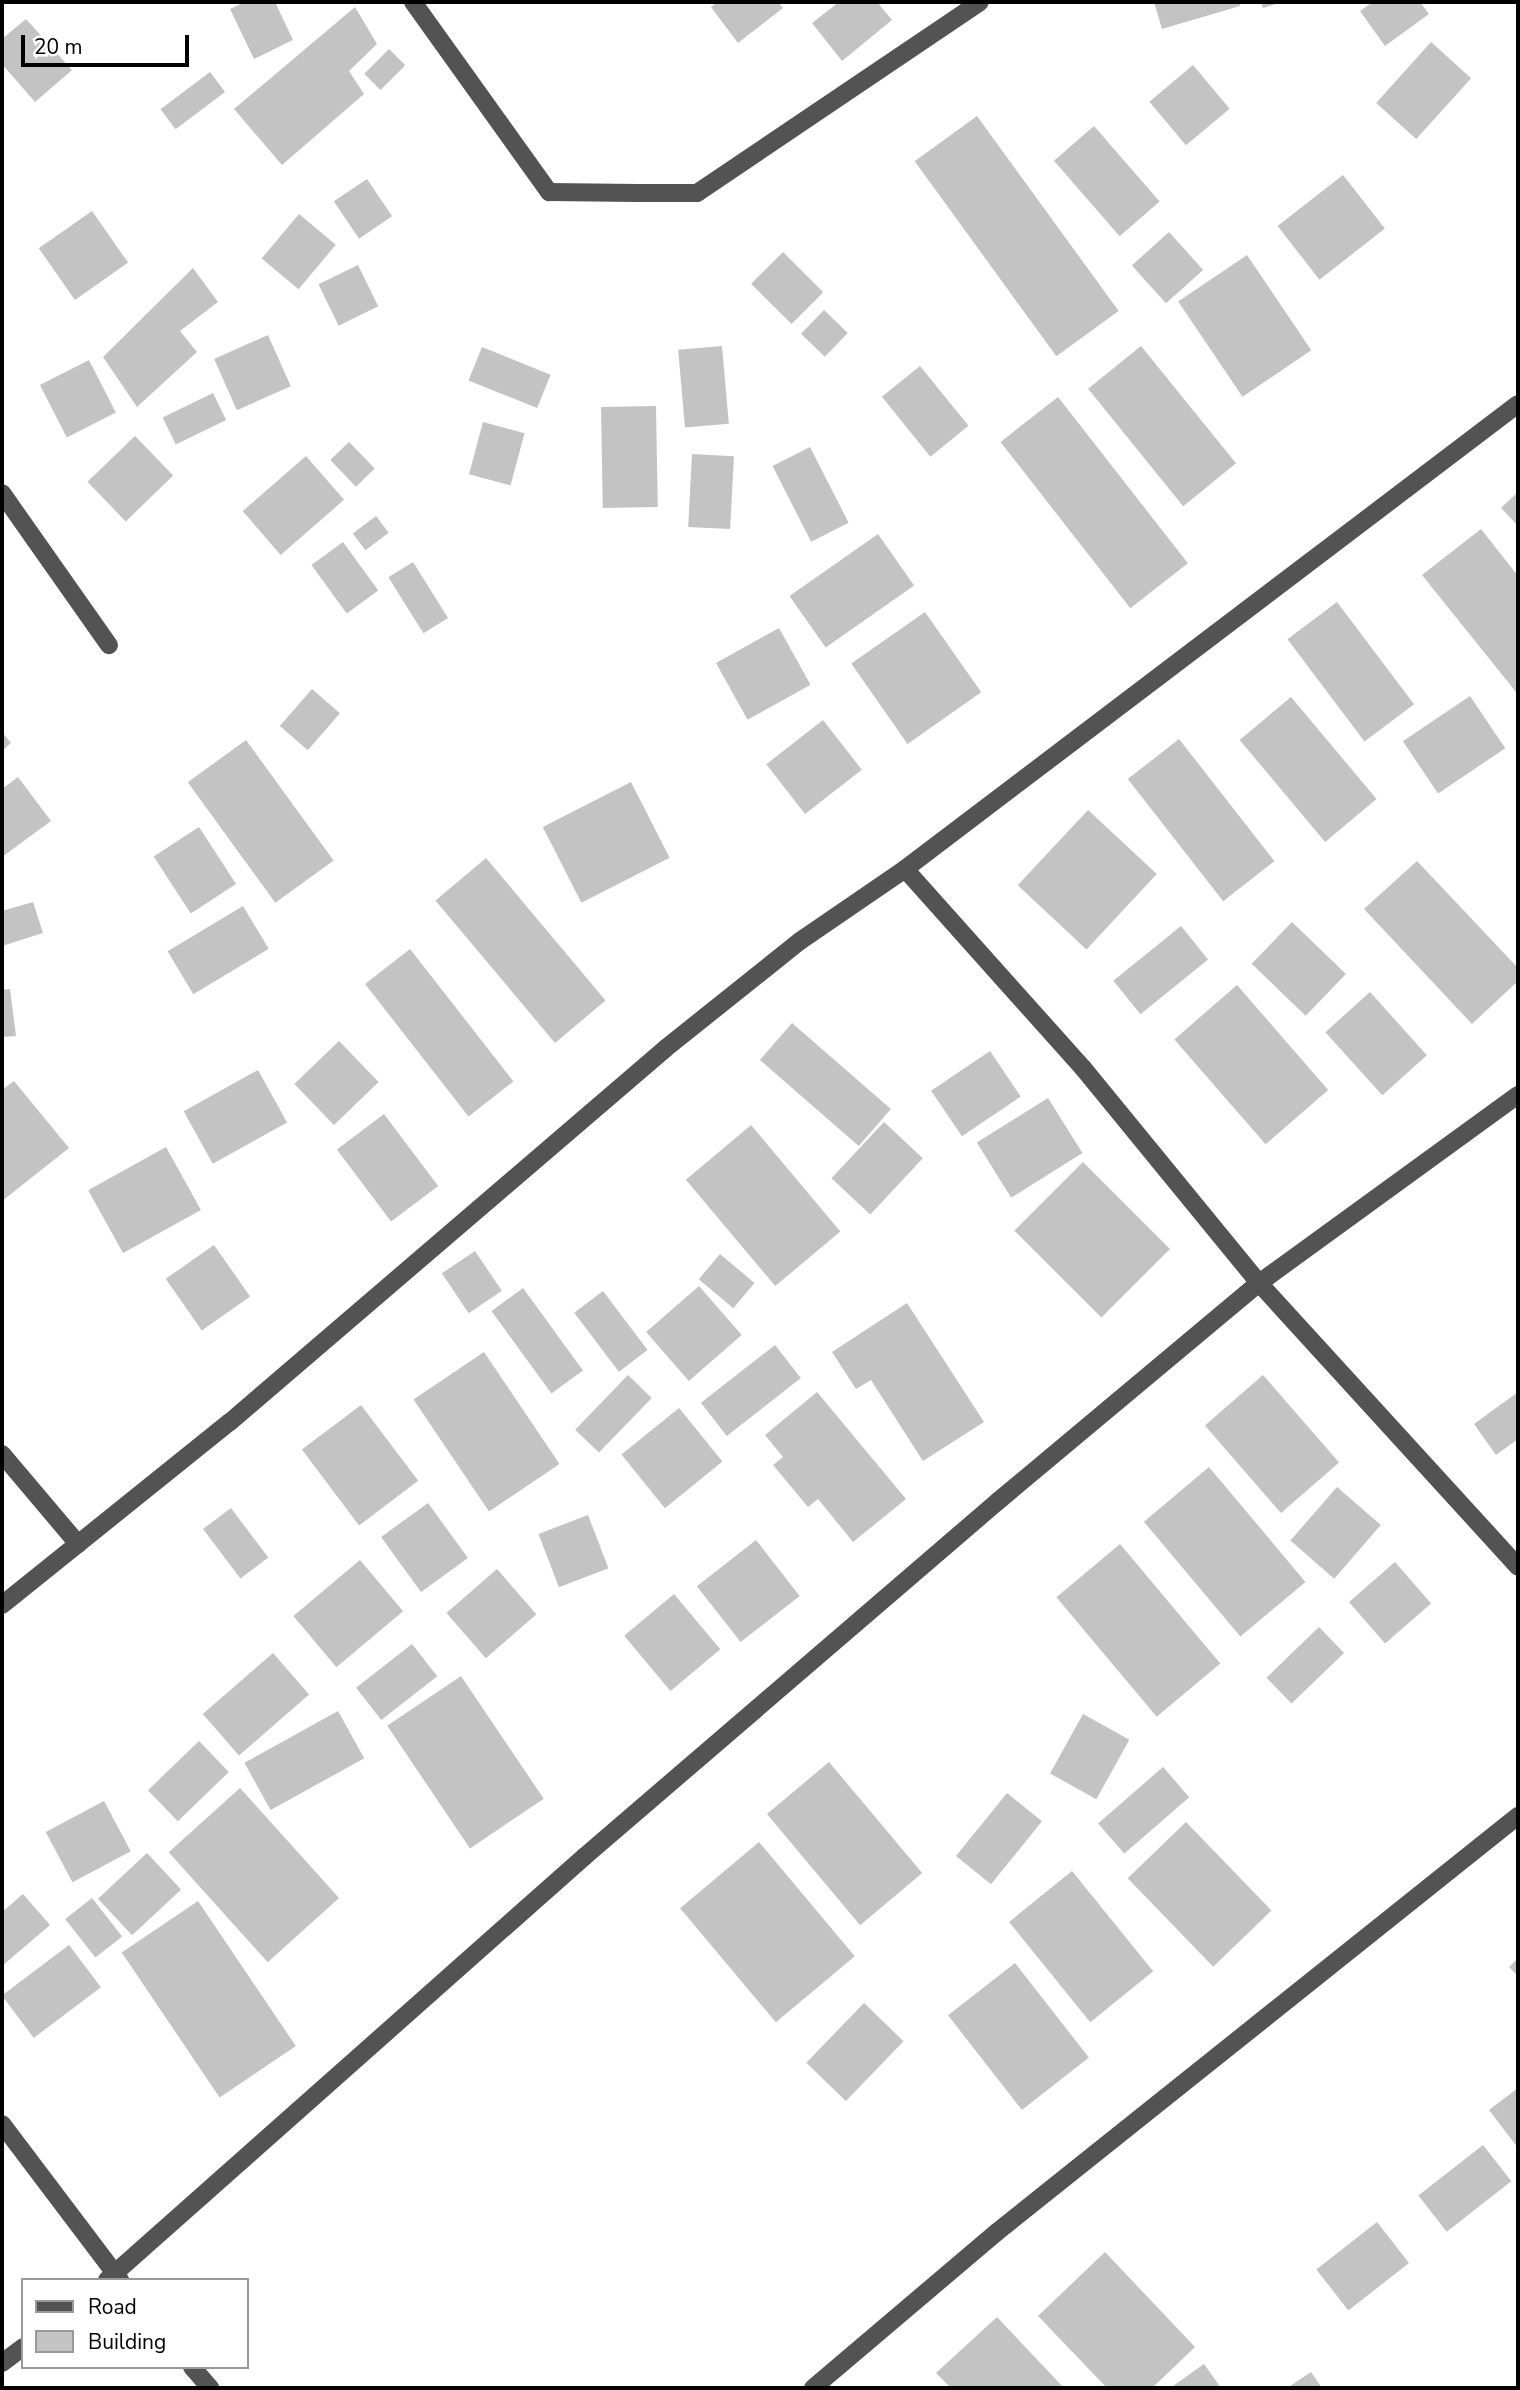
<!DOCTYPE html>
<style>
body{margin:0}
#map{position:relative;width:1520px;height:2390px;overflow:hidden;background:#fff;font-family:"Nunito Sans",sans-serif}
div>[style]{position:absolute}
.building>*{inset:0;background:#c3c3c3;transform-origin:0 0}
.minor>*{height:18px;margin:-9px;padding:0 9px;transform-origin:9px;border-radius:9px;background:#535353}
span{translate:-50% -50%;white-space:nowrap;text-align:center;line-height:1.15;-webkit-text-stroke:6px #fff;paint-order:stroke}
.frame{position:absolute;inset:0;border:4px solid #000;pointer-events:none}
.legend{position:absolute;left:21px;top:2278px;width:228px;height:91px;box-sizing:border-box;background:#fff;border:2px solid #999;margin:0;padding:9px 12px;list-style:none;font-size:21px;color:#000}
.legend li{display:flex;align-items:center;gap:14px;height:35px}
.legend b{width:35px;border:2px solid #999}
.scale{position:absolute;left:21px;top:35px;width:168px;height:32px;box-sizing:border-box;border:4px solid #000;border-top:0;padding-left:9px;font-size:21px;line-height:24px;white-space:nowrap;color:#000;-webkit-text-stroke:5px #fff;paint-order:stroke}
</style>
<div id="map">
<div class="building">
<i style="clip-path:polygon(245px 2px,275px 2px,293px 40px,254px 59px,230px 9px)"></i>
<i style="clip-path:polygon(717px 2px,778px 2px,783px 8px,738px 43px,711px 7px)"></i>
<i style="clip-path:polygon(839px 2px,877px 2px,892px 20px,842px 61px,812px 23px)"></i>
<i style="clip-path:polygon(1154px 2px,1239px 2px,1240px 6px,1162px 29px)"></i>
<i style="clip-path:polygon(1261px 2px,1282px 2px,1263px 8px)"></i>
<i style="clip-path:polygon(1373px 2px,1420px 2px,1429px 14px,1385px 46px,1360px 11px)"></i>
<i style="clip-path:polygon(355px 7px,377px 44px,349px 71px,364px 94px,282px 165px,234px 109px)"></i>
<i style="clip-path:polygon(26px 19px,72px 70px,35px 102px,2px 64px,2px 39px)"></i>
<i style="left:1431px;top:42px;width:54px;height:82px;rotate:42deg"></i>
<i style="left:389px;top:49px;width:23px;height:35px;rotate:45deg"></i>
<i style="left:1193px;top:65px;width:57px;height:57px;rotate:50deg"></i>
<i style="left:210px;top:72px;width:25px;height:62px;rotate:53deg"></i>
<i style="left:977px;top:116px;width:241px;height:77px;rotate:54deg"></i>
<i style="left:1094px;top:126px;width:100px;height:53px;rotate:49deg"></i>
<i style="left:1343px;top:175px;width:68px;height:83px;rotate:52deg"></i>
<i style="left:367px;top:179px;width:45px;height:40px;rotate:56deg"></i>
<i style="left:92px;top:211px;width:63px;height:65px;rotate:55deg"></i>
<i style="left:299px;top:214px;width:48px;height:58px;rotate:40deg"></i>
<i style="left:1169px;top:232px;width:51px;height:50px;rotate:48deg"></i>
<i style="left:783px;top:252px;width:57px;height:45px;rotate:45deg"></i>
<i style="left:1247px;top:255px;width:115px;height:83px;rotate:56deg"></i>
<i style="left:358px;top:265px;width:46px;height:44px;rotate:64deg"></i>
<i style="clip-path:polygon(193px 268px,218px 302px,180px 331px,197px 352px,137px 407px,103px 357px)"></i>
<i style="left:824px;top:310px;width:33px;height:33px;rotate:44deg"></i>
<i style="left:268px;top:335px;width:56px;height:59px;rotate:66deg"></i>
<i style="left:722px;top:346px;width:78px;height:44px;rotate:85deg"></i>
<i style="left:1141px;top:346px;width:151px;height:68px;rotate:51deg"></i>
<i style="left:482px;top:347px;width:74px;height:36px;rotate:22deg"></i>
<i style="left:89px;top:360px;width:59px;height:55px;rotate:63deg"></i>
<i style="left:920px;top:366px;width:77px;height:49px;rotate:51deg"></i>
<i style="left:213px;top:393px;width:30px;height:56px;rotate:64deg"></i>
<i style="left:1058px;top:397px;width:211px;height:73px;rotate:52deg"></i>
<i style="left:656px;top:406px;width:101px;height:55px;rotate:89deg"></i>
<i style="left:483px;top:422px;width:43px;height:54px;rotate:15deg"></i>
<i style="left:135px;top:436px;width:55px;height:66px;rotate:46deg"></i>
<i style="left:349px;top:442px;width:37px;height:26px;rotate:46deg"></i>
<i style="left:810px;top:447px;width:85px;height:42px;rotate:63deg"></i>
<i style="left:692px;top:454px;width:42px;height:73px;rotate:3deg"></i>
<i style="left:306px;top:456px;width:58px;height:84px;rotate:49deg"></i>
<i style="clip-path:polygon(1518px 492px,1518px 526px,1501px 508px)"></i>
<i style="left:376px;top:516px;width:21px;height:29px;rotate:53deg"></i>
<i style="clip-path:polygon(1481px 529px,1518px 576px,1516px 692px,1422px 575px)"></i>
<i style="left:878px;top:534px;width:63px;height:108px;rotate:55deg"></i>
<i style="left:343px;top:542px;width:60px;height:39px;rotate:54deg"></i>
<i style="left:413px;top:562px;width:66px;height:29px;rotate:58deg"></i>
<i style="left:1337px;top:602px;width:128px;height:62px;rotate:53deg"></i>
<i style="left:925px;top:612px;width:98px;height:90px;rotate:55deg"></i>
<i style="left:779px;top:628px;width:65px;height:72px;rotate:61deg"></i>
<i style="left:312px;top:689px;width:37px;height:49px;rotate:41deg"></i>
<i style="left:1470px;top:696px;width:63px;height:81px;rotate:56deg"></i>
<i style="left:1291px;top:697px;width:133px;height:67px;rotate:50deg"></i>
<i style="left:823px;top:720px;width:63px;height:72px;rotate:52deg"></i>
<i style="clip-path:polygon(2px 732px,11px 743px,2px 751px)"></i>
<i style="left:1179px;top:739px;width:155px;height:65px;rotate:52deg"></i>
<i style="left:246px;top:740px;width:149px;height:72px;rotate:54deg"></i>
<i style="clip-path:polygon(18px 777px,51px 821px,2px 857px,2px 789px)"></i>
<i style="left:631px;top:782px;width:85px;height:99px;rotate:63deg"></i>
<i style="left:1088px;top:810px;width:94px;height:103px;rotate:43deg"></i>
<i style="left:199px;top:827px;width:68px;height:54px;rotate:57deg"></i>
<i style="left:486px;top:858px;width:186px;height:66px;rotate:50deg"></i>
<i style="clip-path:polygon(1417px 861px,1518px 968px,1518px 981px,1472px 1024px,1364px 909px)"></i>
<i style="clip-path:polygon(33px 902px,43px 933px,2px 946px,2px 911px)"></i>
<i style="left:243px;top:906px;width:50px;height:88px;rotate:59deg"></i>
<i style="left:1292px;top:922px;width:75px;height:58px;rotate:44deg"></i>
<i style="left:1181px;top:926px;width:43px;height:87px;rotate:51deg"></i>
<i style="left:410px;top:949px;width:168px;height:57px;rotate:52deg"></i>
<i style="left:1237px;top:985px;width:139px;height:83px;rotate:49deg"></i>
<i style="clip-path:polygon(10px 989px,16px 1036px,2px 1037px,2px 990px)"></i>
<i style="left:1370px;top:992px;width:85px;height:60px;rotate:48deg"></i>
<i style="left:792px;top:1023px;width:131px;height:49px;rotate:41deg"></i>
<i style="left:339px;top:1041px;width:57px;height:62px;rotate:46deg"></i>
<i style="left:990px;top:1051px;width:55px;height:71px;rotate:56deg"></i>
<i style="left:258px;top:1070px;width:60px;height:85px;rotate:61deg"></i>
<i style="clip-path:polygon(14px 1081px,69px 1148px,2px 1201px,2px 1090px)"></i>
<i style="left:1048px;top:1098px;width:65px;height:84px;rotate:58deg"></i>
<i style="left:384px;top:1114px;width:90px;height:59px;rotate:53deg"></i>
<i style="left:884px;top:1122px;width:53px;height:77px;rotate:43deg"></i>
<i style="left:751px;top:1125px;width:139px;height:85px;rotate:50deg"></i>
<i style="left:166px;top:1147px;width:72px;height:89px;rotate:61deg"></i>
<i style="left:1083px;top:1162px;width:123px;height:97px;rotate:45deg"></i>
<i style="left:214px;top:1245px;width:63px;height:59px;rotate:55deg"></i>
<i style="left:475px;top:1251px;width:48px;height:40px;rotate:56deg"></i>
<i style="left:720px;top:1254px;width:45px;height:33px;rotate:40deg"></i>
<i style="left:699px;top:1286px;width:65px;height:70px;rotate:49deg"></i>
<i style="left:523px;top:1288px;width:102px;height:39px;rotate:54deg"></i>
<i style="left:603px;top:1291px;width:74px;height:36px;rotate:53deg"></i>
<i style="clip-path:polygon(907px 1303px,984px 1422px,923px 1461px,871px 1380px,856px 1389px,832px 1352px)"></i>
<i style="left:775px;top:1345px;width:42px;height:94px;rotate:52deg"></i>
<i style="left:484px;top:1352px;width:135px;height:85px;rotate:56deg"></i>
<i style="left:628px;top:1375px;width:33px;height:76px;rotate:44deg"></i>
<i style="left:1263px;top:1375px;width:116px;height:77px;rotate:49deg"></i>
<i style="clip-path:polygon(817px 1392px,906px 1499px,853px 1542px,818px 1499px,808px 1507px,773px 1465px,783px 1457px,765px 1435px)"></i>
<i style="clip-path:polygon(1518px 1392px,1518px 1439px,1496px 1455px,1474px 1424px)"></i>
<i style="left:361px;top:1405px;width:95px;height:74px;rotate:53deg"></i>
<i style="left:679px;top:1408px;width:69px;height:74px;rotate:51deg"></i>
<i style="left:1209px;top:1467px;width:150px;height:85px;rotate:50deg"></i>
<i style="left:1337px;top:1487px;width:58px;height:71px;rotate:41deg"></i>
<i style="left:428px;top:1503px;width:68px;height:58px;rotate:54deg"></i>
<i style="left:231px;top:1508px;width:62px;height:35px;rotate:53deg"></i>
<i style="left:588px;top:1515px;width:57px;height:53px;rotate:69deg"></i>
<i style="left:756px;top:1540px;width:71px;height:75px;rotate:52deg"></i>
<i style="left:1120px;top:1544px;width:156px;height:83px;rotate:50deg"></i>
<i style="left:360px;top:1560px;width:67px;height:87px;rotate:50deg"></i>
<i style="left:1395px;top:1562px;width:55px;height:61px;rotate:49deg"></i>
<i style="left:497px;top:1569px;width:60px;height:67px;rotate:49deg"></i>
<i style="left:674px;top:1594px;width:72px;height:65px;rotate:50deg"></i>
<i style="left:1319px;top:1627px;width:36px;height:73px;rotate:46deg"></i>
<i style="left:412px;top:1644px;width:41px;height:71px;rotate:52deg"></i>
<i style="left:273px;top:1653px;width:55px;height:93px;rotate:49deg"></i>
<i style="left:461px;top:1676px;width:148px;height:89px;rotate:56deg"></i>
<i style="left:338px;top:1711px;width:54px;height:107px;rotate:61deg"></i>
<i style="left:1083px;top:1714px;width:53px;height:68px;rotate:29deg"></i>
<i style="left:199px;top:1741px;width:43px;height:71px;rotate:46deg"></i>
<i style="left:829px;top:1762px;width:145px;height:81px;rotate:50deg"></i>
<i style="left:1163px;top:1767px;width:40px;height:86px;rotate:49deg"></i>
<i style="left:240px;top:1788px;width:148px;height:96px;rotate:48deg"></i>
<i style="left:1007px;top:1793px;width:45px;height:81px;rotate:39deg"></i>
<i style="left:104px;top:1801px;width:57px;height:66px;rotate:62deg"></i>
<i style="left:1186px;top:1822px;width:123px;height:81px;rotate:46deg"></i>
<i style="left:759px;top:1842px;width:149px;height:103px;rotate:50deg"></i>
<i style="left:147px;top:1853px;width:50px;height:67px;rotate:47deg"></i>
<i style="left:1072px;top:1871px;width:129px;height:81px;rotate:51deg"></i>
<i style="clip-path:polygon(23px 1894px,50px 1925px,2px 1966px,2px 1912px)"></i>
<i style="left:92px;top:1898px;width:49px;height:34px;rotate:52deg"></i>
<i style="left:198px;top:1901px;width:175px;height:92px;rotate:56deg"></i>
<i style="left:69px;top:1945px;width:53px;height:84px;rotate:53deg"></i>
<i style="clip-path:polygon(1518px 1958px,1518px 1976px,1509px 1967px)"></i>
<i style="left:1015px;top:1963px;width:120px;height:85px;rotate:52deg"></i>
<i style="left:864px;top:2003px;width:55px;height:83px;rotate:44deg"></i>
<i style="clip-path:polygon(1518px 2088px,1518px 2148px,1489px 2110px)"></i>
<i style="left:1483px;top:2145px;width:46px;height:82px;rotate:52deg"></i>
<i style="left:1377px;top:2222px;width:52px;height:77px;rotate:52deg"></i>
<i style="clip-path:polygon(1105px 2252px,1195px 2347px,1152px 2388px,1107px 2388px,1038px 2316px)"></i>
<i style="clip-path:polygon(997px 2317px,1064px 2388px,951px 2388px,936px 2373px)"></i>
<i style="clip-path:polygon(1204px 2364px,1221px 2388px,1170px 2388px)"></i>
<i style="clip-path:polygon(1311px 2372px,1322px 2388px,1287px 2388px)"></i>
</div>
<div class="minor">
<i style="left:413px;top:2px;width:234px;rotate:54.4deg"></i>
<i style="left:549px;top:192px;width:89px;rotate:0.6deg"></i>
<i style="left:638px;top:193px;width:59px"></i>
<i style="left:697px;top:193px;width:341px;rotate:-34deg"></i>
<i style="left:2px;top:493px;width:186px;rotate:54.9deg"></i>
<i style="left:905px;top:869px;width:769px;rotate:-37.18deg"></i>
<i style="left:2px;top:1454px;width:118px;rotate:49.8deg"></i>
<i style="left:2px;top:1605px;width:292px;rotate:-38.8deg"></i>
<i style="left:230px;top:1422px;width:574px;rotate:-40.62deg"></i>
<i style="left:666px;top:1048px;width:171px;rotate:-38.6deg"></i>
<i style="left:800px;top:941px;width:127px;rotate:-34.4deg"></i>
<i style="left:905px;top:869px;width:267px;rotate:48.2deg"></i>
<i style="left:1083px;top:1068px;width:278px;rotate:50.7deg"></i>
<i style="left:1259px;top:1283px;width:384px;rotate:47.6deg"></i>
<i style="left:2px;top:2124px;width:196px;rotate:52.9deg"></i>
<i style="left:107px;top:2280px;width:638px;rotate:-41.57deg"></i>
<i style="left:584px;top:1857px;width:545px;rotate:-40.68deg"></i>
<i style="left:997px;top:1502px;width:341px;rotate:-39.9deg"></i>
<i style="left:1259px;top:1283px;width:320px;rotate:-36deg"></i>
<i style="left:2px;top:2363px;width:26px;rotate:-37deg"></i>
<i style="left:192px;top:2367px;width:28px;rotate:49deg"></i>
<i style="left:813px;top:2388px;width:241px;rotate:-40.3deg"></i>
<i style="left:997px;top:2232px;width:667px;rotate:-38.61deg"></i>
</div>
<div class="frame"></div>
<ul class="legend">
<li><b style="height:9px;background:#535353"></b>Road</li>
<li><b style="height:19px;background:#c3c3c3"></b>Building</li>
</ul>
<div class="scale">20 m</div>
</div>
